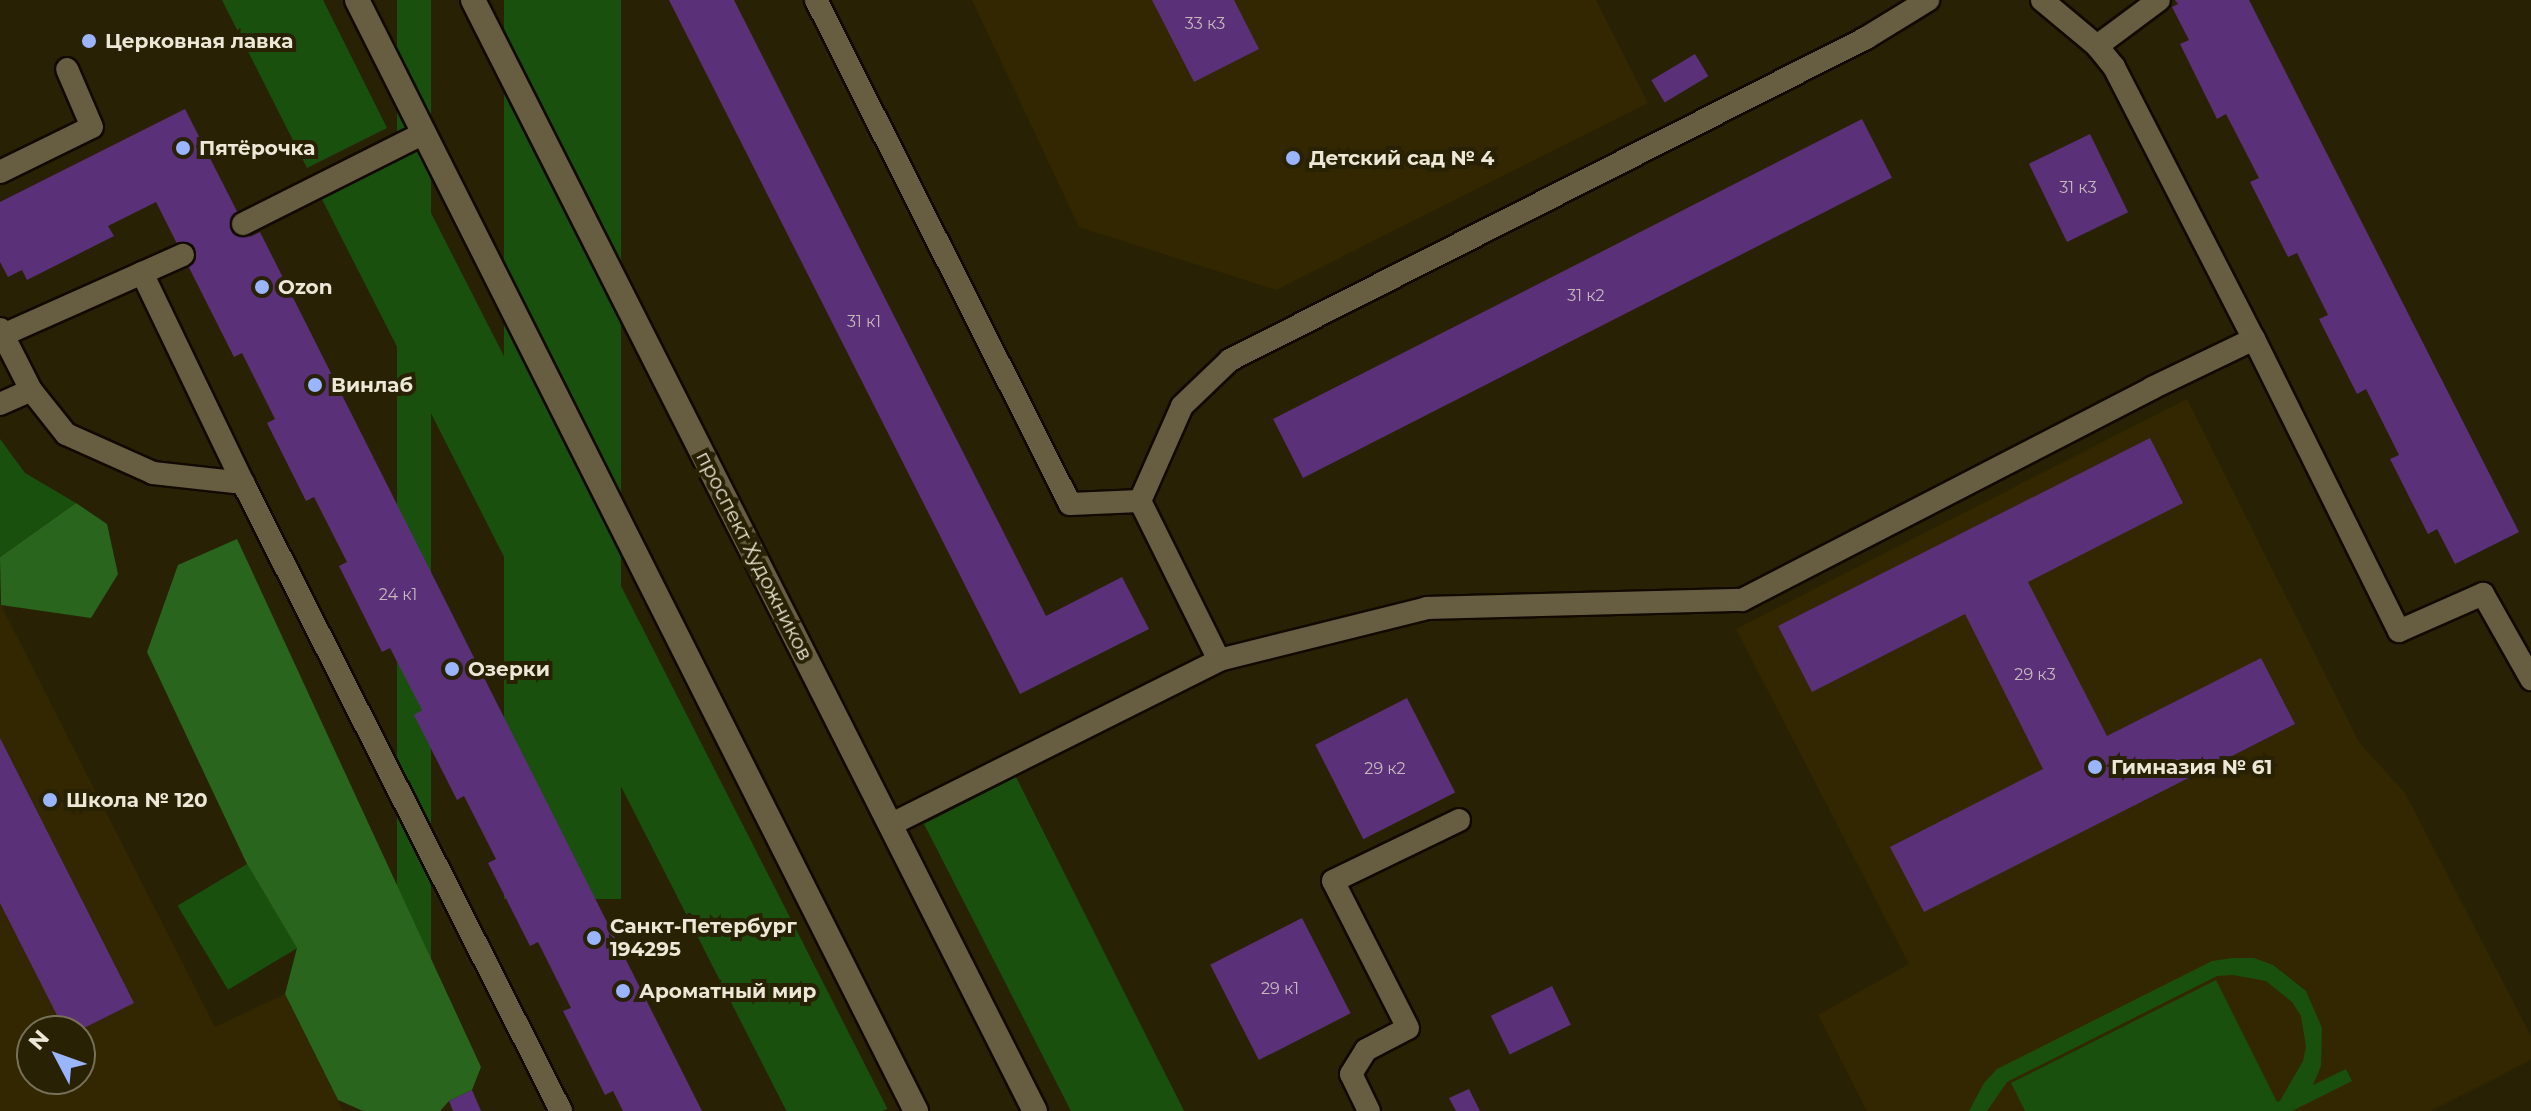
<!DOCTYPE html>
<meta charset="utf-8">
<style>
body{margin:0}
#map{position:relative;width:2531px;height:1111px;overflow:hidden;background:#292104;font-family:Montserrat,sans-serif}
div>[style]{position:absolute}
.built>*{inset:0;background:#322701}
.green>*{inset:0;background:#1a500e;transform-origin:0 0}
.forest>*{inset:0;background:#29651d}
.building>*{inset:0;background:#5a3078;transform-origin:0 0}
.roads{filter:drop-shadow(2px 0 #120a00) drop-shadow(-2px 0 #120a00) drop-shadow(0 2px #120a00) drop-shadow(0 -2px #120a00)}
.service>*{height:22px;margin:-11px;padding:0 11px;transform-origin:11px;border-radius:11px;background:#675e41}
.tertiary>*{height:24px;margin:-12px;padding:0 12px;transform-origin:12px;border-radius:12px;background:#675e41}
.dots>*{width:22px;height:22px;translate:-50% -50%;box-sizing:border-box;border:4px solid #292104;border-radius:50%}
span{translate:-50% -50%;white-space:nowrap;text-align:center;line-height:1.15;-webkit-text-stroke:8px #292104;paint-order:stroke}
.number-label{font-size:16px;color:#c8b9be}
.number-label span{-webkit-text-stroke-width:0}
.poi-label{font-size:20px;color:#ece7d6;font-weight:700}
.left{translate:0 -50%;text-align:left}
.street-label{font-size:20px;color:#ece7d6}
.north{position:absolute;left:16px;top:1015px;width:80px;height:80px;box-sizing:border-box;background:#292104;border:2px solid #777058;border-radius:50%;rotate:311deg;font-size:22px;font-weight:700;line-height:32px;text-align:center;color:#ece7d6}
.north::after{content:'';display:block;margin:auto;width:28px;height:36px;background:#9ab5fd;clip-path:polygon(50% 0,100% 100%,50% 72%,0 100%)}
</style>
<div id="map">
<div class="built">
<i style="clip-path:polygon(972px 0,1596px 0,1648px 103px,1276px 290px,1079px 227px)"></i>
<i style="clip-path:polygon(2187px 399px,2359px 742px,2405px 793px,2531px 1036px,2531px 1060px,2431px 1111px,1867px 1111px,1818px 1015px,1909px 964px,1736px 629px)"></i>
<i style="clip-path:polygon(evenodd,0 603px,215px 1027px,285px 994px,343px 1111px,0 1111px,0 603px,32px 1031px,80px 1031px,80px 1079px,32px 1079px,32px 1031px)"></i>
</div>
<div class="green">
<i style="clip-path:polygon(222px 0,323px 0,387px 128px,307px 168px)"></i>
<i style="left:397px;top:0;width:34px;height:1246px"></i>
<i style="left:504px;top:0;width:117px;height:899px"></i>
<i style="left:403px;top:158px;width:1067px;height:91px;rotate:63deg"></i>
<i style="clip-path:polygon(0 439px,25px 473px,76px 503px,0 557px)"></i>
<i style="clip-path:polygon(1016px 777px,1184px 1111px,1071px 1111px,924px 824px)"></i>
<i style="left:247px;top:864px;width:98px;height:81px;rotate:59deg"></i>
<i style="clip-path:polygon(2233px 958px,2254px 958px,2273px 965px,2306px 991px,2322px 1028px,2321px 1066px,2313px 1085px,2346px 1069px,2352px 1081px,2292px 1111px,2025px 1111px,2011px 1083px,2216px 980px,2277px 1102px,2280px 1101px,2303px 1061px,2306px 1046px,2301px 1016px,2292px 1002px,2266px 981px,2233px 975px,2217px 976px,2007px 1082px,1987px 1111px,1969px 1111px,1984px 1083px,1997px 1069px,2212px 961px)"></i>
</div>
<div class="forest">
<i style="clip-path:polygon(76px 503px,107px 524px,118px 574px,91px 618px,1px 605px,0 557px)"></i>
<i style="clip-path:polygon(237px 539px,481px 1067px,472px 1090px,449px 1101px,440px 1111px,363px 1111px,338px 1100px,285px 994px,297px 948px,247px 864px,147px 652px,178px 565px)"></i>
</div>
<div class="building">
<i style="clip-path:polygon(669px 0,734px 0,1046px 616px,1122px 577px,1149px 629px,1020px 694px)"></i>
<i style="clip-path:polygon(1152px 0,1234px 0,1259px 49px,1194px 82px)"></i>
<i style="clip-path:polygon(2175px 0,2249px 0,2519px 532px,2455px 564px,2437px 529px,2428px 534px,2390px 459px,2399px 455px,2366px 389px,2357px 394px,2319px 319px,2328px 315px,2297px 253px,2288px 257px,2250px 182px,2259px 178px,2226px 114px,2217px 119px,2180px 44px,2189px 40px,2172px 7px,2178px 4px)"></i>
<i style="left:1695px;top:54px;width:26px;height:51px;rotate:59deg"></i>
<i style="clip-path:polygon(185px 109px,250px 237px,260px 232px,702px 1111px,623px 1111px,613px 1091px,605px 1095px,563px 1011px,571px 1008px,538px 942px,530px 946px,488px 863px,496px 859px,464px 796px,457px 800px,414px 715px,422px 710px,390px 648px,382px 652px,339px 566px,347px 562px,314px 497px,306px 501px,267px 423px,275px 419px,242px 353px,234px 357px,156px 202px,108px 226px,114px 236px,27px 280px,22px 270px,8px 277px,0 262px,0 202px)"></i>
<i style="left:1862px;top:119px;width:66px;height:661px;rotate:63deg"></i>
<i style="left:2090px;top:134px;width:87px;height:68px;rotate:64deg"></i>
<i style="clip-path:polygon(2150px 438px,2183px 503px,2028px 582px,2107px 736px,2261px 658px,2295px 724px,1924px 912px,1890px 847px,2043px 769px,1965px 614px,1812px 692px,1778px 626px)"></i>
<i style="left:1407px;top:698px;width:106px;height:103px;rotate:63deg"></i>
<i style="clip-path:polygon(0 738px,134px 1003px,78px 1031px,65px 1031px,0 903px)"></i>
<i style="left:1302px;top:918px;width:107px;height:103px;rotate:63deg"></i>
<i style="left:1552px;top:986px;width:43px;height:68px;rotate:64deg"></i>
<i style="clip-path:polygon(1469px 1089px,1480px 1111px,1456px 1111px,1449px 1098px)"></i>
<i style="clip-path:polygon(472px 1090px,481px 1111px,453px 1111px,449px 1101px)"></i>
</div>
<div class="roads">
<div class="service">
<i style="left:816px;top:0;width:564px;rotate:63.25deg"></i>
<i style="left:1070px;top:504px;width:70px;rotate:-2.5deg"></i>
<i style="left:2042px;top:0;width:72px;rotate:39.9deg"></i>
<i style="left:2097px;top:46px;width:27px;rotate:51deg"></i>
<i style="left:2114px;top:67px;width:306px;rotate:62.8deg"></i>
<i style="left:2097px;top:46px;width:77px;rotate:-36.6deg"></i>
<i style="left:0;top:172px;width:102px;rotate:-26.1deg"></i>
<i style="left:92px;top:127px;width:63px;rotate:-113.3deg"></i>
<i style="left:243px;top:224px;width:203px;rotate:-26.7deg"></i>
<i style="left:142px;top:273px;width:233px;rotate:64.3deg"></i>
<i style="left:243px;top:483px;width:704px;rotate:63.14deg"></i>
<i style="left:0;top:329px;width:68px;rotate:63.1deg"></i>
<i style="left:31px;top:390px;width:56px;rotate:51.5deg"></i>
<i style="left:66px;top:434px;width:95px;rotate:24.1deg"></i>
<i style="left:153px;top:473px;width:91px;rotate:6.3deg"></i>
<i style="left:3px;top:335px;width:197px;rotate:-24deg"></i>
<i style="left:0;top:404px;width:34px;rotate:-24deg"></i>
<i style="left:1219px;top:660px;width:178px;rotate:-116.4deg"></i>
<i style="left:1140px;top:501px;width:104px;rotate:-66.1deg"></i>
<i style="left:1182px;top:406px;width:66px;rotate:-43.8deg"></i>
<i style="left:1230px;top:360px;width:713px;rotate:-26.85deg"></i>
<i style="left:1866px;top:38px;width:73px;rotate:-31.5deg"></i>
<i style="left:890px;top:825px;width:368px;rotate:-26.6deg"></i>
<i style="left:1219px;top:660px;width:214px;rotate:-14deg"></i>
<i style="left:1427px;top:608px;width:315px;rotate:-1.5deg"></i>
<i style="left:1742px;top:600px;width:462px;rotate:-27.3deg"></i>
<i style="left:2152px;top:388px;width:113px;rotate:-25.7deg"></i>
<i style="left:2254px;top:339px;width:326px;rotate:63.6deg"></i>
<i style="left:2399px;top:631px;width:92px;rotate:-23.8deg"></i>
<i style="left:2483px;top:594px;width:98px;rotate:60.5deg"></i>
<i style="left:1369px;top:1111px;width:41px;rotate:-115.9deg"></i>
<i style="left:1351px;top:1074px;width:28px;rotate:-58deg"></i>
<i style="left:1366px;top:1050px;width:47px;rotate:-27.6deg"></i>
<i style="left:1408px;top:1028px;width:165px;rotate:-117deg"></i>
<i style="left:1333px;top:881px;width:140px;rotate:-25.8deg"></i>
</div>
<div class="tertiary">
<i style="left:357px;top:0;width:1244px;rotate:63.29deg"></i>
<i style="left:473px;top:0;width:1245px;rotate:63.17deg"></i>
</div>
</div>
<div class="dots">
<i style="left:89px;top:41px;background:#9ab5fd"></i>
<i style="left:183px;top:148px;background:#9ab5fd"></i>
<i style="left:1293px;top:158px;background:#9ab5fd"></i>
<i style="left:262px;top:287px;background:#9ab5fd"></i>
<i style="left:315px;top:385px;background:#9ab5fd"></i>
<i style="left:452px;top:669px;background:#9ab5fd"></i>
<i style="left:2095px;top:767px;background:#9ab5fd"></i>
<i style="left:50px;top:800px;background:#9ab5fd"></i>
<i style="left:594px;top:938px;background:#9ab5fd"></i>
<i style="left:623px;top:991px;background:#9ab5fd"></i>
</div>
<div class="number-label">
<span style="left:1205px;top:24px">33 к3</span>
<span style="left:2078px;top:188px">31 к3</span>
<span style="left:1586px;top:296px">31 к2</span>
<span style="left:864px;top:322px">31 к1</span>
<span style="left:398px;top:595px">24 к1</span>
<span style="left:2035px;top:675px">29 к3</span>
<span style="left:1385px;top:769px">29 к2</span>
<span style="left:1280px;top:989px">29 к1</span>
</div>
<div class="poi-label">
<span class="left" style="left:105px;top:41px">Церковная лавка</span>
<span class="left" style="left:199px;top:148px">Пятёрочка</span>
<span class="left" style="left:1309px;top:158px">Детский сад № 4</span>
<span class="left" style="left:278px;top:287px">Ozon</span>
<span class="left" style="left:331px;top:385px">Винлаб</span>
<span class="left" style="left:468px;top:669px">Озерки</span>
<span class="left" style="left:2111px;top:767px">Гимназия № 61</span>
<span class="left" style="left:66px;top:800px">Школа № 120</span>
<span class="left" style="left:610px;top:938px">Санкт-Петербург<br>194295</span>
<span class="left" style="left:639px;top:991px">Ароматный мир</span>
</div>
<div class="street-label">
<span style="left:754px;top:556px;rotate:63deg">проспект Художников</span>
</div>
<div class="north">N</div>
</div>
